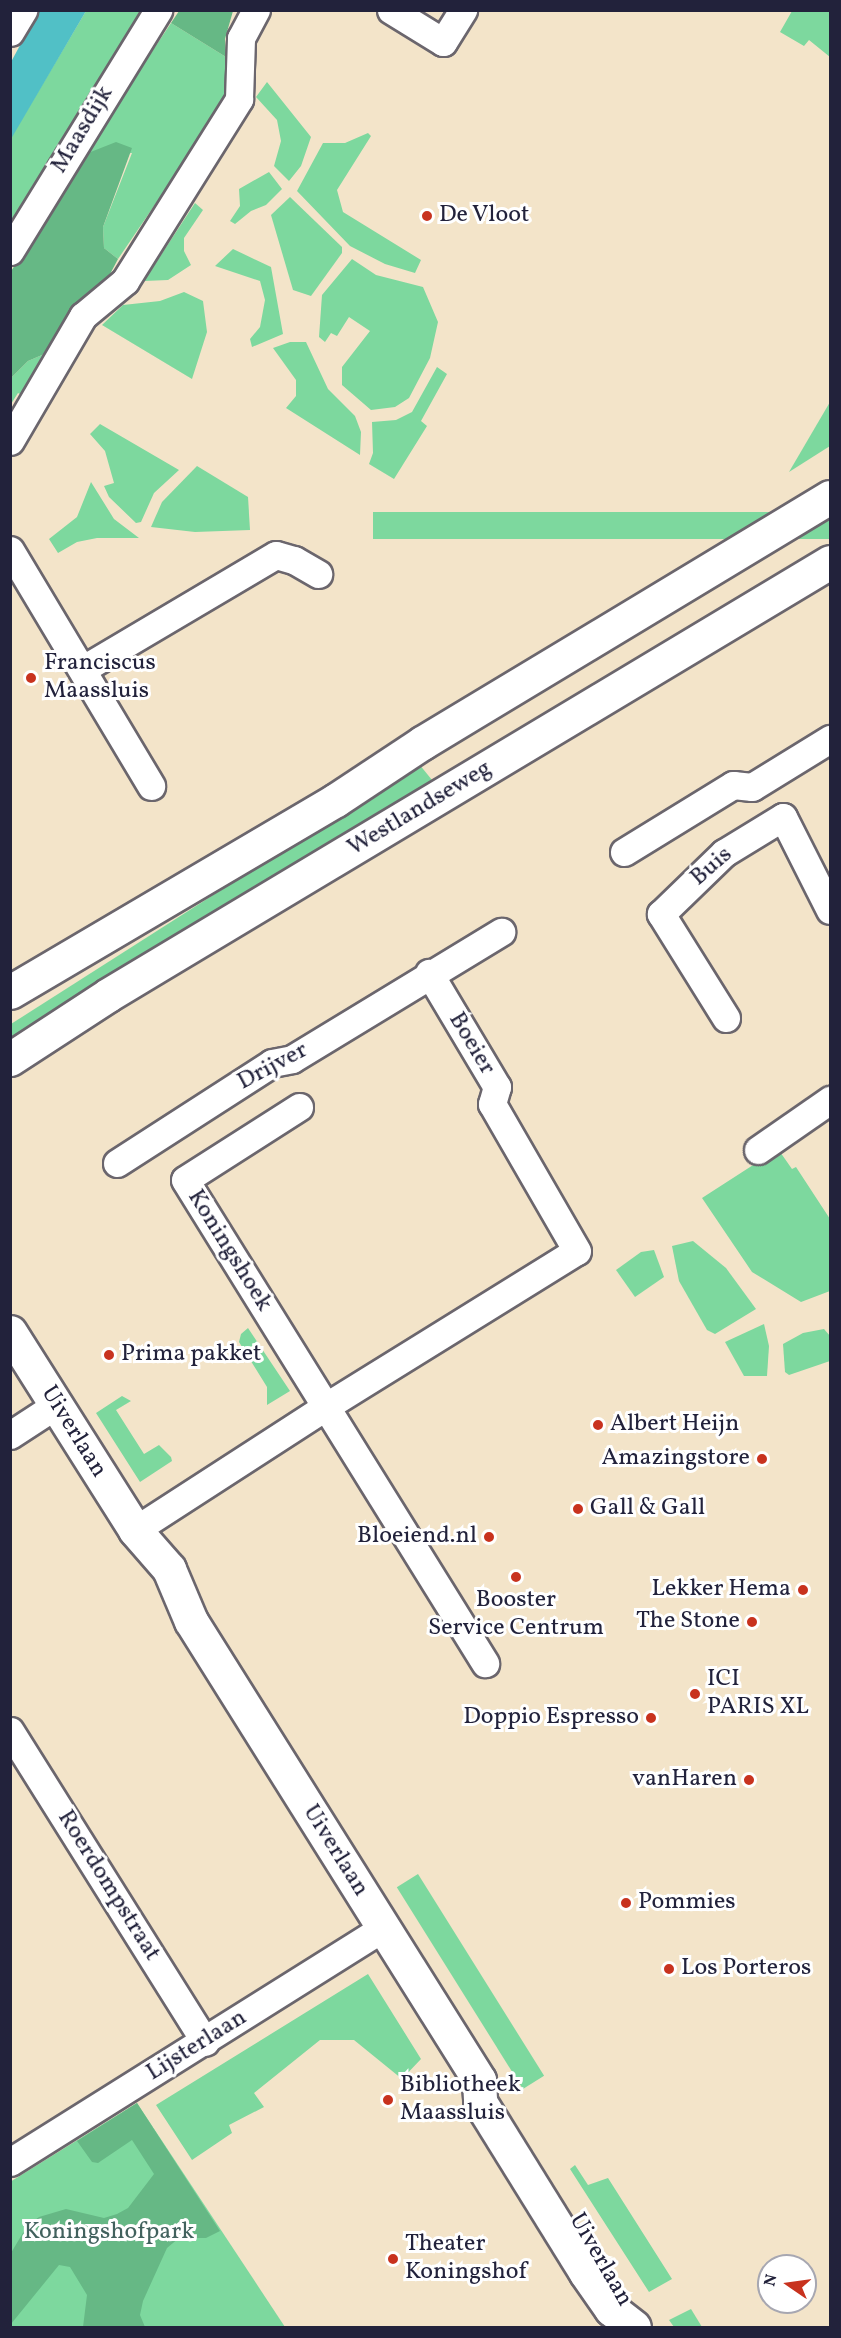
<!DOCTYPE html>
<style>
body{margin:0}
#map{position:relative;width:841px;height:2338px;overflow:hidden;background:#f3e4c9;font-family:Vollkorn,serif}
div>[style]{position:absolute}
.green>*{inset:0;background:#7dd89e;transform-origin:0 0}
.forest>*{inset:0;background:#66b885}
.water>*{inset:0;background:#51c0c6}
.roads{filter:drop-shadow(2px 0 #6b666d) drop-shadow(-2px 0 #6b666d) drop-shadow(0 2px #6b666d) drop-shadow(0 -2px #6b666d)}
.minor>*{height:27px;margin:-13.5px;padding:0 13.5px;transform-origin:13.5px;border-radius:13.5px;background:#fff}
.tertiary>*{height:33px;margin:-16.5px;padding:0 16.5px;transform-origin:16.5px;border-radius:16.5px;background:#fff}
.secondary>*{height:33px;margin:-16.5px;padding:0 16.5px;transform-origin:16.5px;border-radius:16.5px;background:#fff}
.dots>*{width:16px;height:16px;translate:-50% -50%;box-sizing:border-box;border:3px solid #fff;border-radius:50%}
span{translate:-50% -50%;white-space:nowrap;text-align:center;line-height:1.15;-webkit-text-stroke:6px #fff;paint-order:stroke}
.street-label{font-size:24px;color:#22223b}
.poi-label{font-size:24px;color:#22223b}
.left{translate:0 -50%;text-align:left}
.right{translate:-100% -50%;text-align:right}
.park-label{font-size:24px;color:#42625e}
.frame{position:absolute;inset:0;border:12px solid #22223b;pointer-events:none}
.north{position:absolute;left:757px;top:2254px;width:60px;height:60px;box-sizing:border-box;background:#fff;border:2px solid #a7a7b1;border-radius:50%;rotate:283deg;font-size:16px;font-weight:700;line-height:24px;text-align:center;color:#22223b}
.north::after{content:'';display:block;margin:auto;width:21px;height:27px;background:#c8321e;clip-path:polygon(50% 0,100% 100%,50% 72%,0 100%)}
</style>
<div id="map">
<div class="green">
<i style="clip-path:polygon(86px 11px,143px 11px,11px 228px,10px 139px)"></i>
<i style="clip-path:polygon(792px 11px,830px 11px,830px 57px,809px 40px,804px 46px,780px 32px)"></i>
<i style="clip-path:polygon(171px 23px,226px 57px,230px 94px,118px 259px,104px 248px,103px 227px,132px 153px,83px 155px)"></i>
<i style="clip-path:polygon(267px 82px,311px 137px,301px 166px,289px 181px,274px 166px,281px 141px,277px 120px,256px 97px)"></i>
<i style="clip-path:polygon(368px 133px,371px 136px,337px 190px,343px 212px,421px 260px,415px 273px,385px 264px,350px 246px,297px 191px,323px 143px,345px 143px)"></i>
<i style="clip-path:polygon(269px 172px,282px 189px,266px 205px,251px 211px,235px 224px,230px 221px,240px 206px,239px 189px)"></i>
<i style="clip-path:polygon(290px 197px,342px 247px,342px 253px,311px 296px,293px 290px,271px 215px)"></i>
<i style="clip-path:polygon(195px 203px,203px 210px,184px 238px,184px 251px,191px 265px,168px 280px,144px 281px)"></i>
<i style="clip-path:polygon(233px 249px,271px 267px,283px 334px,252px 347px,250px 339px,260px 327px,265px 300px,260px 281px,215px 266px)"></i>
<i style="clip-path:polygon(352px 259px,376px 275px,423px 287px,438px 322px,430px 358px,409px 398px,395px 407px,371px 410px,342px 385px,342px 367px,370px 331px,349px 317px,337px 336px,331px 333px,325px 342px,319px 337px,322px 295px)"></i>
<i style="clip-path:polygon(184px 292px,203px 301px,207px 332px,192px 379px,102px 325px,123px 305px,160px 301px)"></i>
<i style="clip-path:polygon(290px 342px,306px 342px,328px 389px,355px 416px,361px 432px,360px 455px,286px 408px,296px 396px,296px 380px,273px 348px)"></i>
<i style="clip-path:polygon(49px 352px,22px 395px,18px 393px,11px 404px,11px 378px,28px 361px)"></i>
<i style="clip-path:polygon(437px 367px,447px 374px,421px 421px,427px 426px,394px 479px,369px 464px,373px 453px,372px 422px,396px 420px,412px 412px)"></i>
<i style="clip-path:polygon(830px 402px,830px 446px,789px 472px)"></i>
<i style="clip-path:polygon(100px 424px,179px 470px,154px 493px,141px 522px,136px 523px,109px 497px,104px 486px,114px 483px,105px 451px,90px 434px)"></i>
<i style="clip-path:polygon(197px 466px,248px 497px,250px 530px,195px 532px,151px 527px,162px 502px)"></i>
<i style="clip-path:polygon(91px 482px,114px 519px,139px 538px,97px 538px,77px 542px,58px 553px,49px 539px,77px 517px)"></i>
<i style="left:830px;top:512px;width:27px;height:457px;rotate:90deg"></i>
<i style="clip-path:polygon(419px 764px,432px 780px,11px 1040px,11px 1024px)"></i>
<i style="clip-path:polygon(778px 1149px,792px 1169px,796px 1167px,830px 1219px,830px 1291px,801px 1302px,752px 1272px,702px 1198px)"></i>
<i style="clip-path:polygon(693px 1241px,726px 1268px,756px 1309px,715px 1334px,707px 1330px,679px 1281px,672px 1246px)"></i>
<i style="clip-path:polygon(654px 1250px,664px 1277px,635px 1297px,616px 1270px,641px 1252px)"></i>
<i style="clip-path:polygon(764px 1324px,769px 1346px,767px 1376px,744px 1376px,725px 1342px)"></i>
<i style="clip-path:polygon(248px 1328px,290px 1391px,267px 1405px,267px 1387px,239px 1342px,241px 1334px)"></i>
<i style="clip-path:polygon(824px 1329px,830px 1336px,830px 1361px,789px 1375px,785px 1372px,783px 1344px,803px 1333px)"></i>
<i style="clip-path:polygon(122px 1396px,131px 1401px,116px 1410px,144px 1454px,159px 1445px,171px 1457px,172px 1461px,140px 1482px,96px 1413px)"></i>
<i style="left:418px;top:1874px;width:238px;height:25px;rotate:58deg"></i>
<i style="clip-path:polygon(368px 1974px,421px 2059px,402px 2079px,354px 2040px,320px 2040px,254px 2093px,264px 2107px,229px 2125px,232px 2133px,192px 2160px,156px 2105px)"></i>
<i style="clip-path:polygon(137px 2103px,285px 2327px,11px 2327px,10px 2182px)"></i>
<i style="clip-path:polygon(575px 2165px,588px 2185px,608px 2178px,672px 2279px,649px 2292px,570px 2169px)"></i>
<i style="clip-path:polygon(691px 2309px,702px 2327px,674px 2327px,669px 2320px)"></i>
</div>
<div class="forest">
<i style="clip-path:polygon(179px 11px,233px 11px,225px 39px,226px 57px,171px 23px)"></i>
<i style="clip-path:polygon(116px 142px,132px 148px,103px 227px,104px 248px,118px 259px,109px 276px,86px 294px,49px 352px,28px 361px,11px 378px,10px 273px,83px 155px)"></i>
<i style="clip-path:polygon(137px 2103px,220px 2231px,206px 2238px,179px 2238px,167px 2248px,143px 2301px,140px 2315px,145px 2327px,83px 2327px,87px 2295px,70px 2267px,59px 2265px,11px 2324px,11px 2253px,27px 2226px,39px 2217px,66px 2209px,104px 2218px,117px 2214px,128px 2208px,154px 2174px,132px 2140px,98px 2163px,92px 2162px,77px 2141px)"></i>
</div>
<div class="water">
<i style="clip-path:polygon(39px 10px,86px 11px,11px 139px,11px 62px)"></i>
</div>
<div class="roads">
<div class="minor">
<i style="left:391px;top:10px;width:61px;rotate:31.6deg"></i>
<i style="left:443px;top:42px;width:38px;rotate:-58deg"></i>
<i style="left:10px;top:32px;width:26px;rotate:-59deg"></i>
<i style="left:10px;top:251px;width:283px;rotate:-58.4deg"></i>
<i style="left:10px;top:441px;width:145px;rotate:-59.7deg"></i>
<i style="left:83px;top:316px;width:55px;rotate:-39.8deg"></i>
<i style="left:125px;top:281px;width:215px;rotate:-57.9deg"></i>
<i style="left:239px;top:99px;width:61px;rotate:-88.1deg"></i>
<i style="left:241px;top:38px;width:32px;rotate:-62deg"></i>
<i style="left:10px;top:550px;width:275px;rotate:59.1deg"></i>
<i style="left:83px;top:669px;width:224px;rotate:-30.6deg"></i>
<i style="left:276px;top:555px;width:19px;rotate:16deg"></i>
<i style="left:294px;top:560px;width:28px;rotate:30deg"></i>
<i style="left:624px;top:852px;width:128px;rotate:-31.6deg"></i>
<i style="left:733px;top:785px;width:19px;rotate:6deg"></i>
<i style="left:752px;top:787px;width:92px;rotate:-31.6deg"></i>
<i style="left:726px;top:1018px;width:123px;rotate:-122deg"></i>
<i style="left:661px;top:914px;width:88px;rotate:-44.1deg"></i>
<i style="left:724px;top:853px;width:69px;rotate:-31.4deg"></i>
<i style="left:783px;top:817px;width:104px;rotate:63.2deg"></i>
<i style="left:299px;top:1107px;width:135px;rotate:147.4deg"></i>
<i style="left:185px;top:1180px;width:569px;rotate:58.15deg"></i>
<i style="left:758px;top:1150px;width:88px;rotate:-34.8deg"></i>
<i style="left:117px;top:1163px;width:184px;rotate:-32.8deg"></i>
<i style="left:272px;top:1063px;width:20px;rotate:-11deg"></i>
<i style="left:292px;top:1059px;width:245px;rotate:-31.3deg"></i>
<i style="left:10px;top:1435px;width:55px;rotate:-33.1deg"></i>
<i style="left:135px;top:1530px;width:226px;rotate:-32.9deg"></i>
<i style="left:325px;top:1407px;width:296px;rotate:-31.8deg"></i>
<i style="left:577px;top:1251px;width:170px;rotate:-120deg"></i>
<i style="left:492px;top:1104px;width:18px;rotate:-74deg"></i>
<i style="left:497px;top:1087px;width:133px;rotate:-120.8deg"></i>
<i style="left:10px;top:1731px;width:367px;rotate:57.9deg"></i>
<i style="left:10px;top:2162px;width:440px;rotate:-32.1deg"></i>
</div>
<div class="tertiary">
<i style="left:10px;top:1332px;width:234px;rotate:57.7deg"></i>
<i style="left:135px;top:1530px;width:52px;rotate:48.9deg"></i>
<i style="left:169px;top:1569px;width:56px;rotate:67.1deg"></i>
<i style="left:191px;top:1621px;width:542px;rotate:57.89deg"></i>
<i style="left:479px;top:2080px;width:22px;rotate:87deg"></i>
<i style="left:480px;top:2102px;width:201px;rotate:58.2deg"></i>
<i style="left:586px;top:2273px;width:44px;rotate:55.2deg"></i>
<i style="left:611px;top:2309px;width:29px;rotate:38deg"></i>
</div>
<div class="secondary">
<i style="left:10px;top:992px;width:378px;rotate:-30.5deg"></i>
<i style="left:336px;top:800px;width:103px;rotate:-33.5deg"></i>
<i style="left:422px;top:743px;width:476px;rotate:-31.1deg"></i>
<i style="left:10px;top:1059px;width:117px;rotate:-33.1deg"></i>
<i style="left:108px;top:995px;width:842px;rotate:-30.95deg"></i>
</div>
</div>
<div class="dots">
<i style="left:427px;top:216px;background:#c8321e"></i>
<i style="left:31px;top:678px;background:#c8321e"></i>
<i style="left:109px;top:1355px;background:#c8321e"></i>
<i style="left:598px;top:1425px;background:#c8321e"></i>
<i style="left:762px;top:1459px;background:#c8321e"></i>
<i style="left:578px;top:1509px;background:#c8321e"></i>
<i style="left:489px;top:1537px;background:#c8321e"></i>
<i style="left:516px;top:1577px;background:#c8321e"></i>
<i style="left:803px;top:1590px;background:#c8321e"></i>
<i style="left:752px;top:1622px;background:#c8321e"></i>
<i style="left:695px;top:1694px;background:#c8321e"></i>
<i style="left:651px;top:1718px;background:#c8321e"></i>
<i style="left:749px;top:1780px;background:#c8321e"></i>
<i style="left:626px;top:1903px;background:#c8321e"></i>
<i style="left:669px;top:1969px;background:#c8321e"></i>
<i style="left:388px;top:2100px;background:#c8321e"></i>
<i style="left:393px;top:2259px;background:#c8321e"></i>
</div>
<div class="street-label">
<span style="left:83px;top:130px;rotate:-59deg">Maasdijk</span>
<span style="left:420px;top:809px;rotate:-31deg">Westlandseweg</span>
<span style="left:712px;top:867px;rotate:-41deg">Buis</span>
<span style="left:471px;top:1044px;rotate:59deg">Boeier</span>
<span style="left:273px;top:1067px;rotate:-28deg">Drijver</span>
<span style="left:229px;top:1251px;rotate:58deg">Koningshoek</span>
<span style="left:73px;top:1432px;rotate:58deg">Uiverlaan</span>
<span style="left:335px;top:1851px;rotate:58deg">Uiverlaan</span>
<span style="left:108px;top:1886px;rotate:58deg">Roerdompstraat</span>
<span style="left:197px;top:2046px;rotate:-32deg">Lijsterlaan</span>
<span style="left:600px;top:2260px;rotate:60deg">Uiverlaan</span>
</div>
<div class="poi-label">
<span class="left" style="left:439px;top:216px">De Vloot</span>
<span class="left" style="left:44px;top:678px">Franciscus<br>Maassluis</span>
<span class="left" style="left:121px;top:1355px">Prima pakket</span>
<span class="left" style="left:610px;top:1425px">Albert Heijn</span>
<span class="right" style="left:750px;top:1459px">Amazingstore</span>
<span class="left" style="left:590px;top:1509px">Gall &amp; Gall</span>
<span class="right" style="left:477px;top:1537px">Bloeiend.nl</span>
<span class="right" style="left:791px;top:1590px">Lekker Hema</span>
<span style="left:516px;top:1615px">Booster<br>Service Centrum</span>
<span class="right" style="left:740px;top:1622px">The Stone</span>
<span class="left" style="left:707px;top:1694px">ICI<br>PARIS XL</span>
<span class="right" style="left:639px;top:1718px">Doppio Espresso</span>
<span class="right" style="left:737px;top:1780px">vanHaren</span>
<span class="left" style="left:638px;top:1903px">Pommies</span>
<span class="left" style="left:681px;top:1969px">Los Porteros</span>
<span class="left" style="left:400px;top:2100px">Bibliotheek<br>Maassluis</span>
<span class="left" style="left:405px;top:2259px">Theater<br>Koningshof</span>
</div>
<div class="park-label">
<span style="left:109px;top:2233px">Koningshofpark</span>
</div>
<div class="frame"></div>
<div class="north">N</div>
</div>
